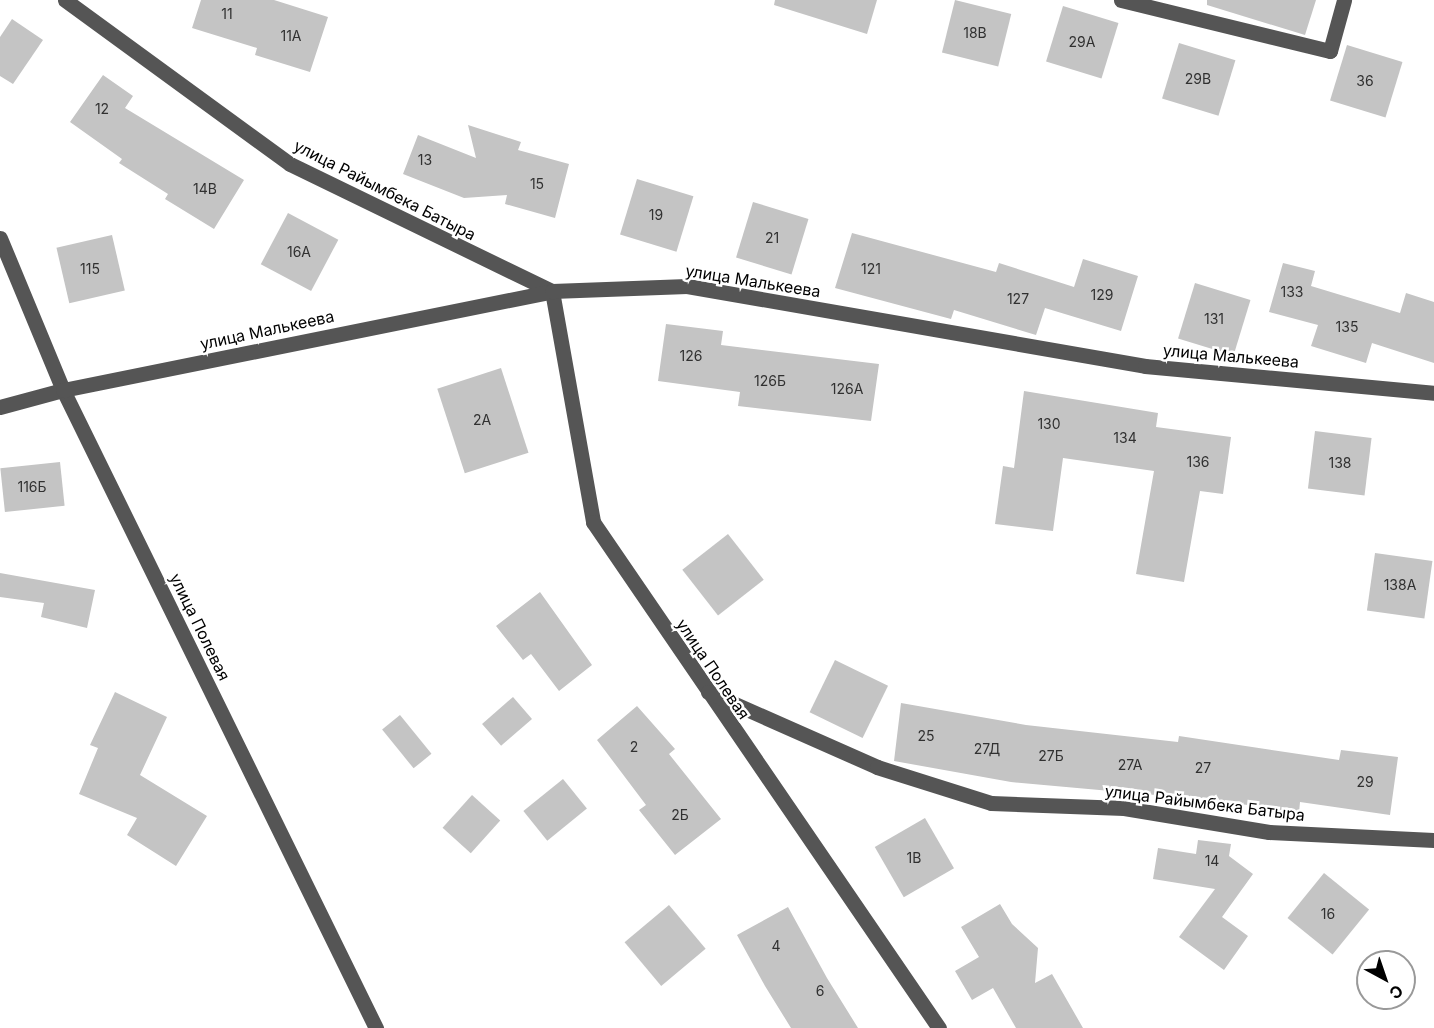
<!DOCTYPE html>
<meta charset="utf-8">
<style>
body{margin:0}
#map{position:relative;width:1434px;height:1028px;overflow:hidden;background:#fff;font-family:Inter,sans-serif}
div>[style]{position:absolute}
.building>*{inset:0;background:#c4c4c4;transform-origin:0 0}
.minor>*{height:15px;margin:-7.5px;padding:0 7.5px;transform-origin:7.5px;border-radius:7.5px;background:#555}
span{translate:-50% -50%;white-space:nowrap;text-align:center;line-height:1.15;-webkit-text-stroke:5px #fff;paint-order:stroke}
.number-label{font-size:14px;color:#313131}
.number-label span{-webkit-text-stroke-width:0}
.street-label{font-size:16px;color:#000}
.north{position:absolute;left:1356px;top:950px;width:60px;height:60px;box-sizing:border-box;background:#fff;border:2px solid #999;border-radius:50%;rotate:140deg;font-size:16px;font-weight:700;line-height:24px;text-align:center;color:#000}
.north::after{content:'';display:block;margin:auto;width:21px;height:27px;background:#000;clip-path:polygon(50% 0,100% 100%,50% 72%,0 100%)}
</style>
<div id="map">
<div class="building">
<i style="clip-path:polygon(201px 0,274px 0,328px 17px,310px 72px,255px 55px,257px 48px,192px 28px)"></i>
<i style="clip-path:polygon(775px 0,877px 0,867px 34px,774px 5px)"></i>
<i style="left:955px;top:0;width:58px;height:54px;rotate:14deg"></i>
<i style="clip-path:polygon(1207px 0,1316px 0,1305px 35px,1207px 5px)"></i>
<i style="left:1063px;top:6px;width:58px;height:58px;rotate:17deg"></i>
<i style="clip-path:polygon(12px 19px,43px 40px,13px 84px,0 76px,0 37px)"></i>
<i style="left:1179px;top:43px;width:59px;height:58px;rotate:17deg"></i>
<i style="left:1347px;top:45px;width:58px;height:58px;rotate:17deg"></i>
<i style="clip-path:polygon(103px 75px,133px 96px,125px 108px,244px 180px,214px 229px,165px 199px,168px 194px,119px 163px,122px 159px,70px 122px)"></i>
<i style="clip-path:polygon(468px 125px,521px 142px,518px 150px,569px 164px,555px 218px,505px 204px,507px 195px,464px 198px,403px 174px,418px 135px,476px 158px)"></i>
<i style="left:637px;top:179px;width:59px;height:58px;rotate:17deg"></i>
<i style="left:753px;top:202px;width:58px;height:58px;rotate:17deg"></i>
<i style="left:288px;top:213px;width:57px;height:58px;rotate:28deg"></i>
<i style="clip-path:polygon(852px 233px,996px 272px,999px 263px,1074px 287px,1083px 259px,1138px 276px,1121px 331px,1045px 308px,1036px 335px,954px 310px,951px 319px,835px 288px)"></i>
<i style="left:112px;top:235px;width:57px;height:57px;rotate:77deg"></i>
<i style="clip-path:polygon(1283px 263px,1315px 271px,1311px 286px,1400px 313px,1406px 293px,1434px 302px,1434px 363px,1372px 343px,1366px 363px,1311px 346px,1318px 325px,1269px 312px)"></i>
<i style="left:1195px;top:283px;width:58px;height:58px;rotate:17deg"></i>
<i style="clip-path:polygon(666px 324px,723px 331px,721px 345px,879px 364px,871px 421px,738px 406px,740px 392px,658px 381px)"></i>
<i style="left:501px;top:368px;width:89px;height:67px;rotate:72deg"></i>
<i style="clip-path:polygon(1024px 391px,1158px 413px,1156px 427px,1231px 437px,1223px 494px,1200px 491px,1184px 582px,1136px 574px,1154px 471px,1063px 458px,1053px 531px,995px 524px,1003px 466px,1014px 468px)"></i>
<i style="left:1315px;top:431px;width:57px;height:58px;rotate:7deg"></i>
<i style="left:60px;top:462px;width:44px;height:60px;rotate:84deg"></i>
<i style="left:728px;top:534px;width:58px;height:58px;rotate:52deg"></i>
<i style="left:1375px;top:553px;width:58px;height:58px;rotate:8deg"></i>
<i style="clip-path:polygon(0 573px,95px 590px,87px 628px,41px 617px,44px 603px,0 597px)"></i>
<i style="clip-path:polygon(540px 592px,592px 665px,559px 691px,531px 654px,523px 660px,496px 626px)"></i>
<i style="left:835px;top:660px;width:59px;height:58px;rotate:26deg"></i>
<i style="clip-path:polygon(115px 692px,167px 717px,140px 775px,207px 816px,176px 866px,127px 835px,137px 818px,79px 794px,98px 748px,90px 745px)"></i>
<i style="left:513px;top:697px;width:29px;height:41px;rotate:49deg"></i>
<i style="clip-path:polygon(901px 703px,1026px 725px,1178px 742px,1179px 736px,1339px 760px,1341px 750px,1398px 757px,1390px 815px,1300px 802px,1299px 813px,1156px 791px,1155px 795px,1011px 782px,894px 761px)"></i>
<i style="clip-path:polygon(637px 706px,675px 749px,669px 754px,721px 819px,675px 855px,639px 810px,646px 805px,597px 740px)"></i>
<i style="left:400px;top:715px;width:50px;height:23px;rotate:51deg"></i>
<i style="left:563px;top:779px;width:38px;height:51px;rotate:51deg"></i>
<i style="left:472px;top:795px;width:38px;height:44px;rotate:42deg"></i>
<i style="left:925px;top:818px;width:58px;height:58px;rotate:60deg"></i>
<i style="clip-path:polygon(1198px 840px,1231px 844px,1229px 856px,1253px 874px,1222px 917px,1248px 936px,1224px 970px,1179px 937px,1215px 889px,1153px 879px,1158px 848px,1196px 854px)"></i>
<i style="left:1324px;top:873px;width:58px;height:58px;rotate:39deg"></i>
<i style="clip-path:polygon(1000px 904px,1012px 924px,1038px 948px,1035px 983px,1052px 974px,1083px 1028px,1016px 1028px,993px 988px,972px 1000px,955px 971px,979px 957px,961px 927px)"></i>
<i style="left:669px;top:905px;width:57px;height:58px;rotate:50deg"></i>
<i style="clip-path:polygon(788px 907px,827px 978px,858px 1028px,791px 1028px,765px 986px,737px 935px)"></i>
</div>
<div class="minor">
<i style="left:65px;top:0;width:278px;rotate:36.1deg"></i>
<i style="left:290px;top:164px;width:291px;rotate:25.9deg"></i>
<i style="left:1121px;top:0;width:215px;rotate:13.7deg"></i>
<i style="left:1330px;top:51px;width:53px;rotate:-74.6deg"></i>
<i style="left:0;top:238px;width:165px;rotate:67.5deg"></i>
<i style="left:63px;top:390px;width:711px;rotate:63.87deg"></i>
<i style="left:552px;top:291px;width:235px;rotate:79.9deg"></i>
<i style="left:593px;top:522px;width:613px;rotate:55.64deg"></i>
<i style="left:0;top:407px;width:65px;rotate:-15.1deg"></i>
<i style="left:63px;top:390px;width:499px;rotate:-11.4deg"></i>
<i style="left:552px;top:291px;width:135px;rotate:-2.1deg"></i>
<i style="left:687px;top:286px;width:465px;rotate:9.9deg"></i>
<i style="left:1145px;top:366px;width:290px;rotate:5.3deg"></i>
<i style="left:708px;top:692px;width:185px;rotate:23.9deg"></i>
<i style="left:877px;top:767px;width:120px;rotate:17.5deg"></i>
<i style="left:991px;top:803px;width:133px;rotate:2.2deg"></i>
<i style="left:1124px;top:808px;width:147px;rotate:9.4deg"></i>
<i style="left:1269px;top:832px;width:165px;rotate:2.8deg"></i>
</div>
<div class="number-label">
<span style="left:227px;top:14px">11</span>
<span style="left:975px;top:33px">18В</span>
<span style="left:291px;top:36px">11А</span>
<span style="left:1082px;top:42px">29А</span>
<span style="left:1198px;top:79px">29В</span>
<span style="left:1365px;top:81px">36</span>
<span style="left:102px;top:109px">12</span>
<span style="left:425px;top:160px">13</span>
<span style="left:537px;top:184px">15</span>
<span style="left:205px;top:189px">14В</span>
<span style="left:656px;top:215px">19</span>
<span style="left:772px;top:238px">21</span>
<span style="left:299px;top:252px">16А</span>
<span style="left:90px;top:269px">115</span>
<span style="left:871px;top:269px">121</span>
<span style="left:1292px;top:292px">133</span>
<span style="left:1102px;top:295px">129</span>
<span style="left:1018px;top:299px">127</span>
<span style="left:1214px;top:319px">131</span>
<span style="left:1347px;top:327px">135</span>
<span style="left:691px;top:356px">126</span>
<span style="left:770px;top:381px">126Б</span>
<span style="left:847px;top:389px">126А</span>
<span style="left:482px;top:420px">2А</span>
<span style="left:1049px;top:424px">130</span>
<span style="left:1125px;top:438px">134</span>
<span style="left:1198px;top:462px">136</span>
<span style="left:1340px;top:463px">138</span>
<span style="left:32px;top:487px">116Б</span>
<span style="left:1400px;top:585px">138А</span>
<span style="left:926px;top:736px">25</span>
<span style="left:634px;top:747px">2</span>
<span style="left:987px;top:749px">27Д</span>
<span style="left:1051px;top:756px">27Б</span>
<span style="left:1130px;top:765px">27А</span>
<span style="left:1203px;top:768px">27</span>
<span style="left:1365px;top:782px">29</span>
<span style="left:680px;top:815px">2Б</span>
<span style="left:914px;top:858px">1В</span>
<span style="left:1212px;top:861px">14</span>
<span style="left:1328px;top:914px">16</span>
<span style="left:776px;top:946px">4</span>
<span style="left:820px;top:991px">6</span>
</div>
<div class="street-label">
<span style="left:385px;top:190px;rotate:27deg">улица Райымбека Батыра</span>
<span style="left:753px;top:281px;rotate:9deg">улица Малькеева</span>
<span style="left:267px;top:330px;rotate:-12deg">улица Малькеева</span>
<span style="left:1231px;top:356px;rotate:5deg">улица Малькеева</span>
<span style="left:200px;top:627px;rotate:64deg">улица Полевая</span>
<span style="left:713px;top:669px;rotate:56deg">улица Полевая</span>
<span style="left:1205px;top:803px;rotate:7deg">улица Райымбека Батыра</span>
</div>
<div class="north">С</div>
</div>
